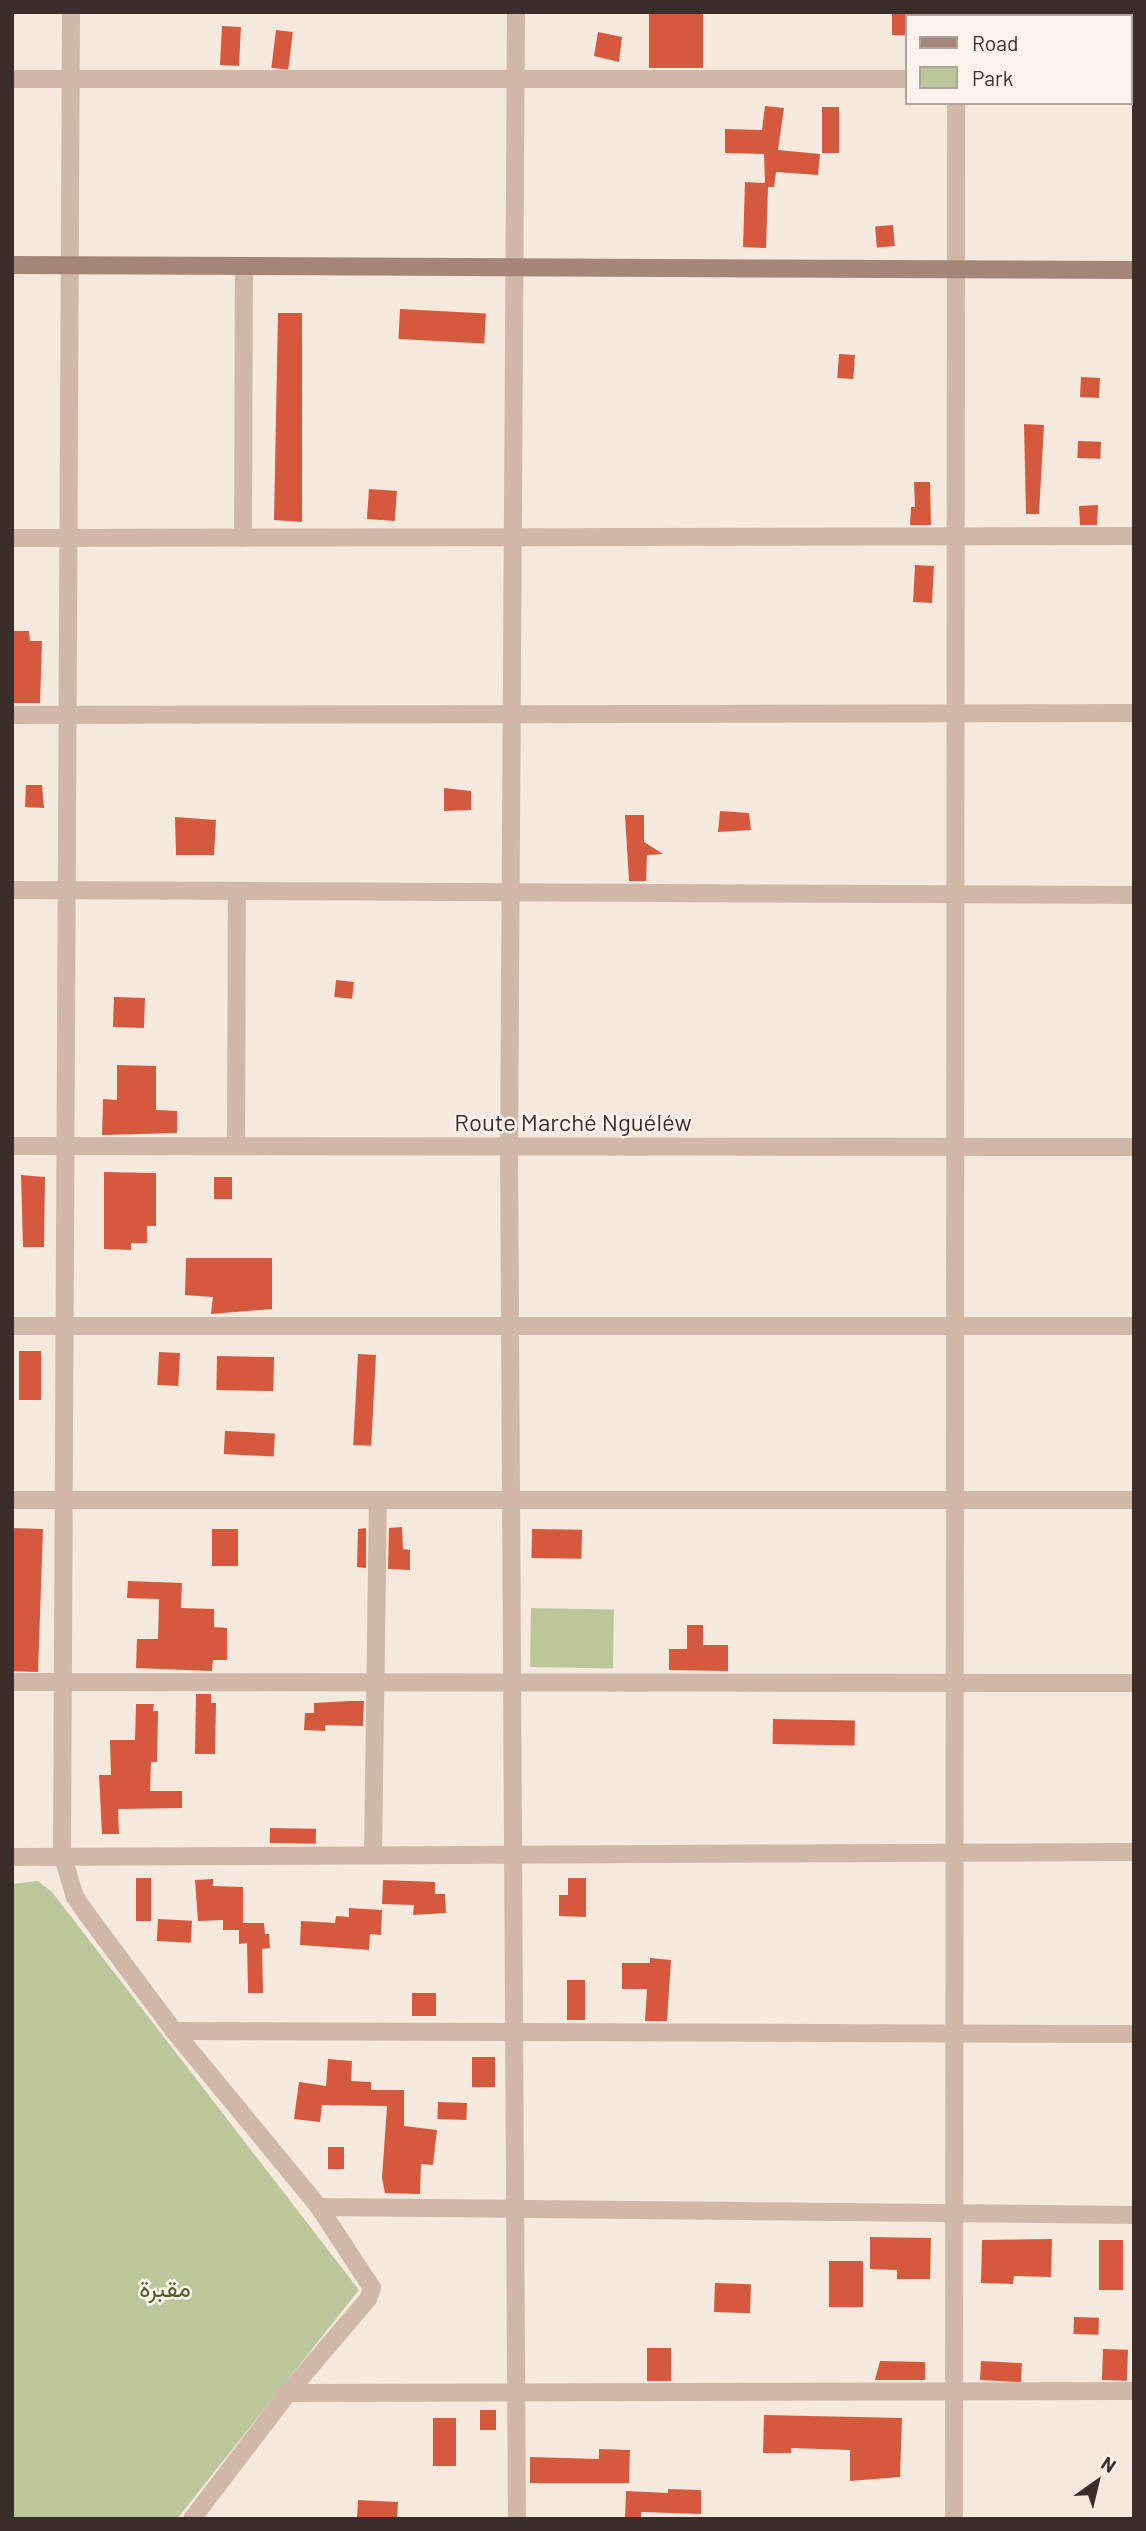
<!DOCTYPE html>
<meta charset="utf-8">
<style>
body{margin:0}
#map{position:relative;width:1146px;height:2531px;overflow:hidden;background:#f5e9de;font-family:Barlow,Vazirmatn,sans-serif}
div>[style]{position:absolute}
.green>*{inset:0;background:#bbc79b;transform-origin:0 0}
.building>*{inset:0;background:#d4593d;transform-origin:0 0}
.minor>*{height:18px;margin:-9px;padding:0 9px;transform-origin:9px;border-radius:9px;background:#d0b7a8}
.secondary>*{height:18px;margin:-9px;padding:0 9px;transform-origin:9px;border-radius:9px;background:#a48678}
span{translate:-50% -50%;white-space:nowrap;text-align:center;line-height:1.15;-webkit-text-stroke:5px #fcf3eb;paint-order:stroke}
.street-label{font-size:24px;color:#3b2d29}
.park-label{font-size:24px;color:#4d5d29}
.frame{position:absolute;inset:0;border:14px solid #3b2d29;pointer-events:none}
.legend{position:absolute;left:905px;top:14px;width:228px;height:91px;box-sizing:border-box;background:#fcf3eb;border:2px solid #afa49d;margin:0;padding:9px 12px;list-style:none;font-size:21px;color:#3b2d29}
.legend li{display:flex;align-items:center;gap:14px;height:35px}
.legend b{width:35px;border:2px solid #afa49d}
.north{position:absolute;left:1062px;top:2447px;width:70px;height:70px;-webkit-text-stroke:5px #fcf3eb;paint-order:stroke;rotate:34deg;font-size:19px;font-weight:700;line-height:28px;text-align:center;color:#3b2d29}
.north::after{content:'';display:block;margin:auto;width:24px;height:32px;background:#3b2d29;clip-path:polygon(50% 0,100% 100%,50% 72%,0 100%)}
</style>
<div id="map">
<div class="green">
<i style="left:531px;top:1608px;width:83px;height:59px;rotate:1deg"></i>
<i style="clip-path:polygon(38px 1881px,52px 1892px,359px 2290px,177px 2519px,12px 2519px,12px 1884px)"></i>
</div>
<div class="building">
<i style="left:649px;top:12px;width:54px;height:56px"></i>
<i style="left:892px;top:12px;width:14px;height:23px"></i>
<i style="left:222px;top:26px;width:19px;height:39px;rotate:3deg"></i>
<i style="left:276px;top:30px;width:17px;height:38px;rotate:7deg"></i>
<i style="clip-path:polygon(598px 32px,622px 37px,619px 62px,594px 56px)"></i>
<i style="clip-path:polygon(765px 106px,784px 108px,778px 150px,820px 154px,818px 175px,776px 172px,774px 187px,768px 187px,766px 248px,743px 247px,745px 182px,765px 183px,764px 154px,725px 153px,725px 129px,762px 130px)"></i>
<i style="left:822px;top:107px;width:17px;height:46px"></i>
<i style="left:893px;top:225px;width:21px;height:18px;rotate:85deg"></i>
<i style="left:400px;top:309px;width:86px;height:30px;rotate:3deg"></i>
<i style="clip-path:polygon(278px 313px,302px 313px,302px 522px,274px 520px)"></i>
<i style="left:839px;top:354px;width:16px;height:24px;rotate:4deg"></i>
<i style="left:1081px;top:377px;width:19px;height:20px;rotate:3deg"></i>
<i style="clip-path:polygon(1024px 424px,1044px 425px,1039px 514px,1026px 514px)"></i>
<i style="left:1078px;top:441px;width:23px;height:17px;rotate:2deg"></i>
<i style="clip-path:polygon(914px 482px,930px 482px,931px 525px,910px 525px,911px 507px,915px 507px)"></i>
<i style="left:369px;top:489px;width:28px;height:30px;rotate:4deg"></i>
<i style="clip-path:polygon(1098px 505px,1097px 525px,1080px 525px,1079px 506px)"></i>
<i style="left:915px;top:565px;width:19px;height:37px;rotate:3deg"></i>
<i style="clip-path:polygon(12px 631px,29px 631px,30px 641px,42px 641px,40px 703px,12px 703px)"></i>
<i style="clip-path:polygon(26px 785px,42px 785px,44px 808px,25px 807px)"></i>
<i style="clip-path:polygon(444px 788px,471px 791px,471px 810px,444px 811px)"></i>
<i style="clip-path:polygon(720px 811px,749px 813px,751px 830px,718px 832px)"></i>
<i style="clip-path:polygon(625px 815px,644px 815px,644px 842px,663px 854px,647px 855px,646px 881px,629px 881px)"></i>
<i style="clip-path:polygon(175px 817px,216px 820px,214px 855px,176px 855px)"></i>
<i style="left:336px;top:980px;width:18px;height:17px;rotate:6deg"></i>
<i style="left:114px;top:997px;width:31px;height:30px;rotate:2deg"></i>
<i style="clip-path:polygon(117px 1065px,156px 1066px,156px 1110px,177px 1111px,177px 1133px,102px 1135px,103px 1099px,117px 1100px)"></i>
<i style="clip-path:polygon(104px 1172px,156px 1173px,156px 1226px,147px 1226px,147px 1243px,131px 1243px,131px 1250px,104px 1249px)"></i>
<i style="clip-path:polygon(21px 1175px,45px 1177px,44px 1247px,23px 1247px)"></i>
<i style="left:214px;top:1177px;width:18px;height:22px"></i>
<i style="clip-path:polygon(186px 1258px,272px 1258px,272px 1309px,211px 1314px,213px 1297px,185px 1295px)"></i>
<i style="left:19px;top:1351px;width:22px;height:49px"></i>
<i style="left:159px;top:1352px;width:21px;height:33px;rotate:3deg"></i>
<i style="left:358px;top:1354px;width:18px;height:91px;rotate:3deg"></i>
<i style="left:217px;top:1356px;width:57px;height:34px;rotate:1deg"></i>
<i style="left:225px;top:1431px;width:50px;height:23px;rotate:3deg"></i>
<i style="clip-path:polygon(402px 1527px,403px 1549px,410px 1550px,410px 1570px,388px 1569px,389px 1528px)"></i>
<i style="left:12px;top:1528px;width:31px;height:143px;rotate:2deg"></i>
<i style="clip-path:polygon(366px 1528px,366px 1568px,357px 1567px,358px 1529px)"></i>
<i style="left:212px;top:1529px;width:26px;height:37px"></i>
<i style="left:532px;top:1529px;width:50px;height:29px;rotate:1deg"></i>
<i style="clip-path:polygon(128px 1581px,182px 1583px,181px 1608px,214px 1609px,214px 1627px,227px 1628px,227px 1660px,213px 1660px,212px 1671px,136px 1668px,137px 1639px,158px 1639px,159px 1599px,127px 1598px)"></i>
<i style="clip-path:polygon(687px 1625px,703px 1625px,703px 1645px,728px 1645px,728px 1671px,669px 1670px,669px 1649px,687px 1649px)"></i>
<i style="clip-path:polygon(196px 1694px,211px 1694px,211px 1703px,216px 1703px,215px 1754px,195px 1754px)"></i>
<i style="clip-path:polygon(349px 1701px,364px 1701px,363px 1726px,325px 1725px,325px 1731px,304px 1730px,305px 1713px,314px 1713px,314px 1703px)"></i>
<i style="clip-path:polygon(136px 1704px,154px 1704px,153px 1711px,158px 1711px,157px 1762px,151px 1762px,150px 1791px,182px 1791px,182px 1808px,118px 1809px,119px 1834px,102px 1834px,99px 1775px,111px 1775px,110px 1740px,135px 1740px)"></i>
<i style="left:773px;top:1719px;width:82px;height:25px;rotate:1deg"></i>
<i style="left:270px;top:1828px;width:46px;height:15px;rotate:1deg"></i>
<i style="left:136px;top:1878px;width:15px;height:43px"></i>
<i style="clip-path:polygon(568px 1878px,586px 1878px,586px 1917px,559px 1916px,559px 1895px,568px 1895px)"></i>
<i style="clip-path:polygon(213px 1879px,213px 1886px,243px 1887px,243px 1923px,264px 1923px,265px 1934px,269px 1934px,270px 1948px,262px 1949px,263px 1993px,248px 1993px,247px 1943px,239px 1944px,239px 1930px,223px 1930px,223px 1920px,198px 1921px,195px 1880px)"></i>
<i style="clip-path:polygon(383px 1880px,435px 1882px,435px 1894px,445px 1894px,446px 1913px,413px 1915px,414px 1905px,382px 1904px)"></i>
<i style="clip-path:polygon(349px 1908px,382px 1910px,381px 1935px,370px 1934px,369px 1950px,300px 1945px,301px 1921px,335px 1923px,336px 1916px,349px 1917px)"></i>
<i style="left:158px;top:1919px;width:34px;height:22px;rotate:3deg"></i>
<i style="clip-path:polygon(650px 1958px,671px 1960px,667px 2021px,645px 2021px,647px 1989px,622px 1989px,622px 1963px,650px 1963px)"></i>
<i style="left:567px;top:1980px;width:18px;height:40px"></i>
<i style="left:436px;top:1993px;width:23px;height:24px;rotate:90deg"></i>
<i style="left:472px;top:2057px;width:23px;height:30px"></i>
<i style="clip-path:polygon(328px 2059px,352px 2061px,351px 2081px,371px 2082px,371px 2090px,404px 2090px,404px 2126px,437px 2130px,433px 2165px,421px 2164px,420px 2194px,385px 2193px,382px 2178px,387px 2106px,322px 2105px,320px 2122px,294px 2119px,299px 2082px,326px 2086px)"></i>
<i style="left:438px;top:2102px;width:29px;height:17px;rotate:2deg"></i>
<i style="left:328px;top:2147px;width:16px;height:22px"></i>
<i style="clip-path:polygon(870px 2237px,931px 2238px,930px 2279px,897px 2279px,897px 2270px,870px 2269px)"></i>
<i style="clip-path:polygon(1052px 2239px,1051px 2277px,1014px 2276px,1013px 2284px,981px 2283px,982px 2240px)"></i>
<i style="left:1099px;top:2240px;width:24px;height:50px"></i>
<i style="left:829px;top:2261px;width:34px;height:46px"></i>
<i style="left:715px;top:2283px;width:36px;height:29px;rotate:2deg"></i>
<i style="left:1074px;top:2317px;width:25px;height:17px;rotate:2deg"></i>
<i style="left:647px;top:2348px;width:24px;height:33px"></i>
<i style="left:1103px;top:2349px;width:25px;height:31px;rotate:2deg"></i>
<i style="clip-path:polygon(880px 2361px,925px 2362px,925px 2380px,875px 2380px)"></i>
<i style="left:981px;top:2361px;width:41px;height:19px;rotate:3deg"></i>
<i style="left:480px;top:2410px;width:16px;height:20px"></i>
<i style="clip-path:polygon(764px 2415px,902px 2418px,900px 2477px,850px 2481px,850px 2450px,791px 2448px,791px 2453px,763px 2453px)"></i>
<i style="left:433px;top:2418px;width:23px;height:48px"></i>
<i style="clip-path:polygon(599px 2449px,630px 2450px,629px 2483px,530px 2483px,530px 2457px,599px 2459px)"></i>
<i style="clip-path:polygon(668px 2489px,701px 2490px,701px 2514px,641px 2512px,641px 2519px,625px 2519px,626px 2491px,668px 2493px)"></i>
<i style="left:358px;top:2500px;width:40px;height:19px;rotate:3deg"></i>
</div>
<div class="minor">
<i style="left:71px;top:12px;width:1842px;rotate:90.28deg"></i>
<i style="left:62px;top:1854px;width:45px;rotate:73.2deg"></i>
<i style="left:75px;top:1897px;width:19px;rotate:55deg"></i>
<i style="left:86px;top:1913px;width:147px;rotate:53.3deg"></i>
<i style="left:174px;top:2031px;width:228px;rotate:50.5deg"></i>
<i style="left:319px;top:2207px;width:97px;rotate:56.8deg"></i>
<i style="left:372px;top:2288px;width:12px;rotate:110deg"></i>
<i style="left:368px;top:2299px;width:123px;rotate:130.4deg"></i>
<i style="left:288px;top:2393px;width:158px;rotate:127.3deg"></i>
<i style="left:516px;top:12px;width:1134px;rotate:90.35deg"></i>
<i style="left:509px;top:1146px;width:1373px;rotate:89.67deg"></i>
<i style="left:957px;top:16px;width:4px;rotate:-90deg"></i>
<i style="left:12px;top:79px;width:894px"></i>
<i style="left:1130px;top:80px;width:4px"></i>
<i style="left:12px;top:538px;width:1122px;rotate:-0.1deg"></i>
<i style="left:243px;top:538px;width:272px;rotate:-89.8deg"></i>
<i style="left:12px;top:715px;width:1122px;rotate:-0.1deg"></i>
<i style="left:12px;top:890px;width:1122px;rotate:0.26deg"></i>
<i style="left:12px;top:1146px;width:1122px;rotate:0.05deg"></i>
<i style="left:236px;top:1146px;width:255px;rotate:-89.8deg"></i>
<i style="left:12px;top:1326px;width:1122px"></i>
<i style="left:12px;top:1500px;width:1122px"></i>
<i style="left:12px;top:1682px;width:1122px;rotate:0.05deg"></i>
<i style="left:373px;top:1854px;width:354px;rotate:-89.2deg"></i>
<i style="left:12px;top:1857px;width:1122px;rotate:-0.26deg"></i>
<i style="left:174px;top:2031px;width:960px;rotate:0.18deg"></i>
<i style="left:319px;top:2207px;width:815px;rotate:0.56deg"></i>
<i style="left:288px;top:2393px;width:846px;rotate:-0.14deg"></i>
<i style="left:954px;top:2519px;width:2416px;rotate:-89.95deg"></i>
</div>
<div class="secondary">
<i style="left:12px;top:265px;width:1122px;rotate:0.26deg"></i>
</div>
<div class="street-label">
<span style="left:573px;top:1122px">Route Marché Nguéléw</span>
</div>
<div class="park-label">
<span style="left:165px;top:2288px">مقبرة</span>
</div>
<div class="frame"></div>
<ul class="legend">
<li><b style="height:9px;background:#a48678"></b>Road</li>
<li><b style="height:19px;background:#bbc79b"></b>Park</li>
</ul>
<div class="north">N</div>
</div>
